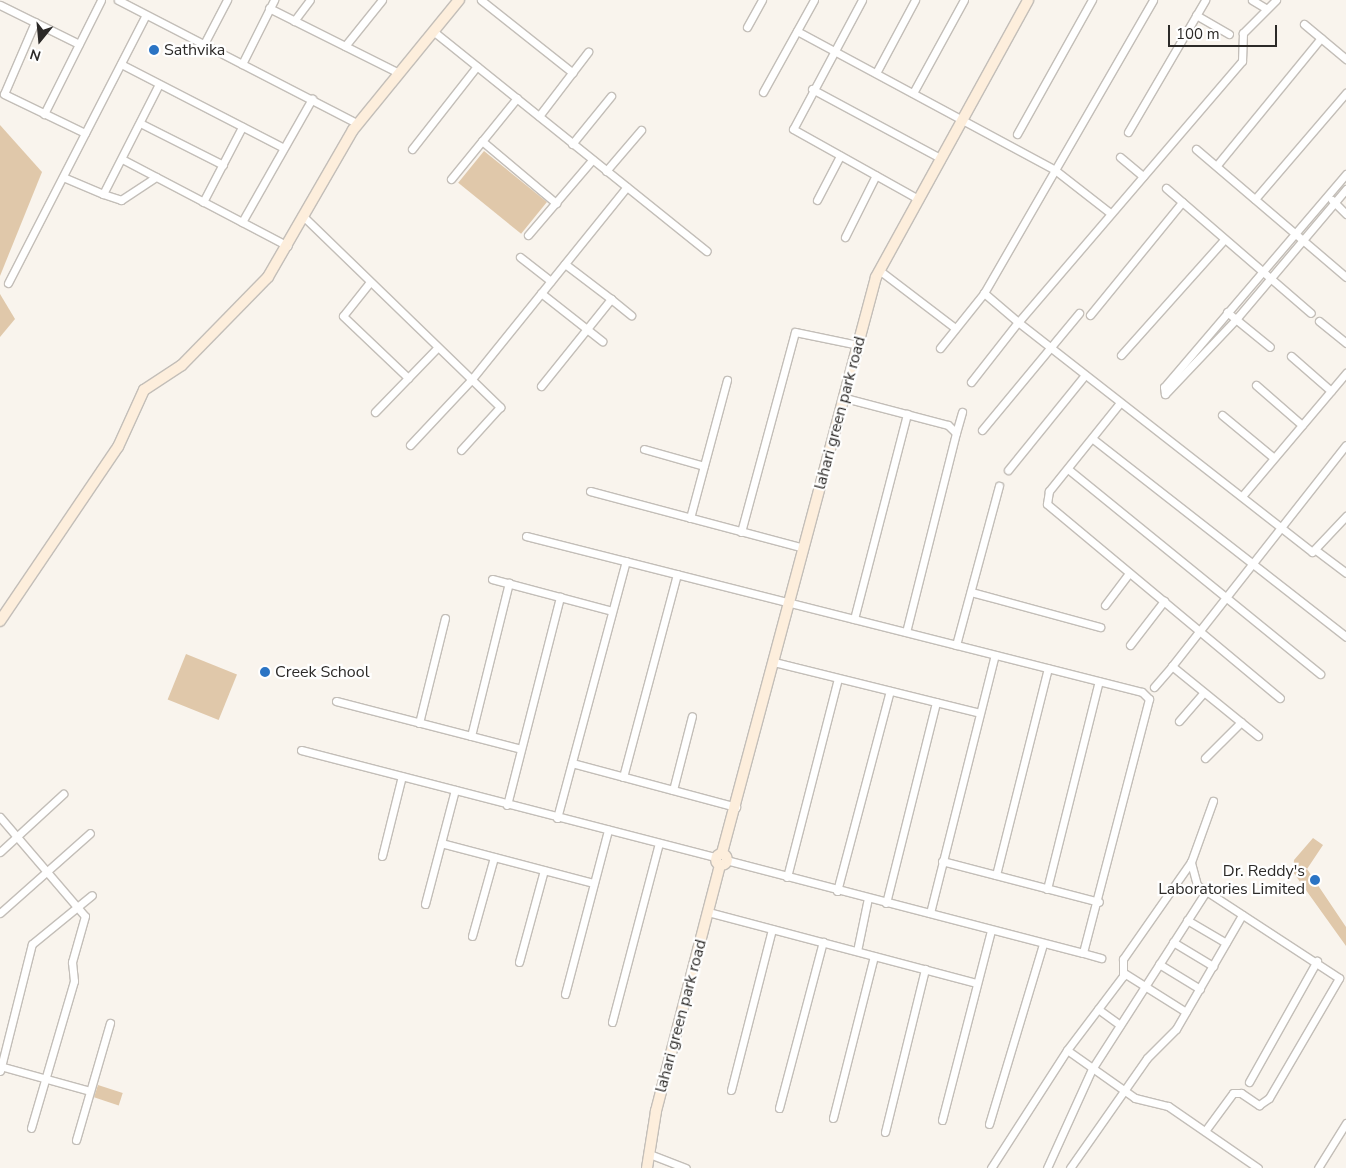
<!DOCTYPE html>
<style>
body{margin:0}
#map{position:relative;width:1346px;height:1168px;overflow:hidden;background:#f9f4ed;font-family:"Nunito Sans",sans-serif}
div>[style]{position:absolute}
.green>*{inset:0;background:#e0c8aa;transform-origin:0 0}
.roads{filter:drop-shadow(1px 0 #c3beb8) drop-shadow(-1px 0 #c3beb8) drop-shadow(0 1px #c3beb8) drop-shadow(0 -1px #c3beb8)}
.street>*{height:7px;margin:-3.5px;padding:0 3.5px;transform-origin:3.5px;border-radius:3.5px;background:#fff}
.secondary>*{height:10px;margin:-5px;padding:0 5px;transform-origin:5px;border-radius:5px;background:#fdeedc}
.secondary>.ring{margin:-5px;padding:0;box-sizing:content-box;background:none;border:10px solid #fdeedc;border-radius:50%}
.dots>*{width:14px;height:14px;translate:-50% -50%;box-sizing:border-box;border:2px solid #fff;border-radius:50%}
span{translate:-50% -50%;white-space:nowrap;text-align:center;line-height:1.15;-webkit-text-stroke:4.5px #fff;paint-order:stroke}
.poi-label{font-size:16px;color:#2c2a28}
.left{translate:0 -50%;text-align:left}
.right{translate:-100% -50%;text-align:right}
.street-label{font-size:16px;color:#2c2a28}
.north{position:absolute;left:15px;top:15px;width:50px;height:50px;-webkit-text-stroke:4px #fff;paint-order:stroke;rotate:197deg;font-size:14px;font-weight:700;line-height:20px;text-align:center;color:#2c2a28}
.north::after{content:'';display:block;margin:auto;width:18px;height:22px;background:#2c2a28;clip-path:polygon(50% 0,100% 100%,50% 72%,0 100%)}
.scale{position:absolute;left:1168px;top:25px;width:109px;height:22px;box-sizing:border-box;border:2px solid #2c2a28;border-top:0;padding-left:6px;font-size:15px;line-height:18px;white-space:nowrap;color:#2c2a28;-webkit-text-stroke:4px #fff;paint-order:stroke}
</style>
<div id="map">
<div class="green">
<i style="clip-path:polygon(0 125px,42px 172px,0 276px)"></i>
<i style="left:484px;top:151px;width:81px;height:41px;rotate:39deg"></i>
<i style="clip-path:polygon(0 294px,15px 319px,0 337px)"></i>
<i style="left:186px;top:654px;width:55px;height:49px;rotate:22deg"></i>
<i style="clip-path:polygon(1313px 838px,1323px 845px,1307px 869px,1346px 927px,1346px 946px,1293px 872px,1294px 860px)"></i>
<i style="left:98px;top:1085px;width:26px;height:13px;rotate:18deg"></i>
</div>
<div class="roads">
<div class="street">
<i style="left:118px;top:0;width:270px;rotate:27.3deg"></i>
<i style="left:481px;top:0;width:117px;rotate:38.4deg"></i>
<i style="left:862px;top:0;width:146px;rotate:118.1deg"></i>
<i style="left:793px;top:129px;width:143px;rotate:29.2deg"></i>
<i style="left:1252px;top:0;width:17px;rotate:31deg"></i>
<i style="left:1276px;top:0;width:47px;rotate:135deg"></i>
<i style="left:1243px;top:33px;width:28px;rotate:92deg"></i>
<i style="left:1242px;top:61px;width:344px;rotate:130.6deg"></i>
<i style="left:1018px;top:322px;width:373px;rotate:38deg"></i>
<i style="left:1312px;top:552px;width:50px;rotate:-46.6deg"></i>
<i style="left:0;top:5px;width:88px;rotate:26.3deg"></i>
<i style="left:269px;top:8px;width:145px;rotate:26.6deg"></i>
<i style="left:1196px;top:15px;width:38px;rotate:30deg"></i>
<i style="left:294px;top:21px;width:26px;rotate:-53deg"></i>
<i style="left:35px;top:22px;width:78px;rotate:113.3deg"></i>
<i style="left:4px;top:94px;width:90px;rotate:25.7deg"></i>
<i style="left:1304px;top:24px;width:55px;rotate:39.8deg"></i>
<i style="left:747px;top:27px;width:31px;rotate:-61deg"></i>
<i style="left:433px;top:31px;width:351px;rotate:38.8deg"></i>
<i style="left:797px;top:31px;width:293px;rotate:28.3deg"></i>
<i style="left:1055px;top:170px;width:196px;rotate:-60deg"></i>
<i style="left:204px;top:44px;width:50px;rotate:-62.4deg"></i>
<i style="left:345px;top:46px;width:59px;rotate:-51.2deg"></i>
<i style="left:121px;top:64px;width:183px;rotate:27.3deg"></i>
<i style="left:242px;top:64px;width:72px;rotate:-63.4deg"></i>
<i style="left:876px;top:73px;width:83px;rotate:-61.9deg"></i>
<i style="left:812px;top:89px;width:145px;rotate:28.3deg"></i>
<i style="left:763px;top:92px;width:105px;rotate:-61deg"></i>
<i style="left:913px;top:93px;width:106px;rotate:-61.3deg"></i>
<i style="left:517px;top:98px;width:55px;rotate:129.1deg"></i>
<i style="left:482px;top:141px;width:97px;rotate:40deg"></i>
<i style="left:44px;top:114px;width:127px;rotate:-63.4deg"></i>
<i style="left:539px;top:116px;width:81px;rotate:-52.6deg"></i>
<i style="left:140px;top:123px;width:93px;rotate:26.8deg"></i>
<i style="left:1128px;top:132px;width:153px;rotate:-59.7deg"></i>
<i style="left:1017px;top:134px;width:154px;rotate:-60.8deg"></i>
<i style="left:572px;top:144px;width:62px;rotate:-50.9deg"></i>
<i style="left:412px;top:149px;width:105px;rotate:-51.9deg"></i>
<i style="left:1196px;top:149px;width:197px;rotate:40.5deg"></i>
<i style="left:1120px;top:157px;width:30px;rotate:40deg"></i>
<i style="left:122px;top:159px;width:187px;rotate:27.7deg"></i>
<i style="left:1217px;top:165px;width:164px;rotate:-50.7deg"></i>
<i style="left:606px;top:171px;width:54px;rotate:-49.5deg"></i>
<i style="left:1346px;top:174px;width:280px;rotate:130.5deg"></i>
<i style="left:1164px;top:387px;width:7px;rotate:82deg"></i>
<i style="left:1165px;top:394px;width:105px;rotate:-46.5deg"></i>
<i style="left:1237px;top:318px;width:169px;rotate:-49.8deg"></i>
<i style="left:63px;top:177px;width:43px;rotate:23deg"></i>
<i style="left:103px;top:194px;width:123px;rotate:-63deg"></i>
<i style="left:451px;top:179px;width:49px;rotate:-50.8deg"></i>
<i style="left:1166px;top:188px;width:191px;rotate:40.8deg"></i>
<i style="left:103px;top:194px;width:19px;rotate:18deg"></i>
<i style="left:121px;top:200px;width:42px;rotate:-33.3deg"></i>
<i style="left:1255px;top:199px;width:140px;rotate:-49.4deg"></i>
<i style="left:817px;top:200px;width:50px;rotate:-62.4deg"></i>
<i style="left:1332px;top:200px;width:20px;rotate:45deg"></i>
<i style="left:203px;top:202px;width:85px;rotate:-62.5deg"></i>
<i style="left:305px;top:218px;width:272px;rotate:44.1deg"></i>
<i style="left:500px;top:407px;width:58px;rotate:132.2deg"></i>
<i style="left:242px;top:222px;width:142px;rotate:-60.4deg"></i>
<i style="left:528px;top:235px;width:99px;rotate:-49.5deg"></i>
<i style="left:845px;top:237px;width:69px;rotate:-63.4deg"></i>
<i style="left:520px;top:257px;width:39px;rotate:38deg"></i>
<i style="left:879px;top:270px;width:96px;rotate:37.3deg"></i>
<i style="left:370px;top:282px;width:43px;rotate:128.5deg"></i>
<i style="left:343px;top:316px;width:90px;rotate:43.6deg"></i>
<i style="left:8px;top:283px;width:301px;rotate:-62.8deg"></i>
<i style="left:541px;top:293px;width:78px;rotate:38.2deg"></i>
<i style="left:611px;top:299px;width:26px;rotate:39deg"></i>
<i style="left:1227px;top:312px;width:55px;rotate:39.1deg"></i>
<i style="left:1090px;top:315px;width:146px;rotate:-50.8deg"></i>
<i style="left:1319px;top:321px;width:35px;rotate:39deg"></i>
<i style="left:940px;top:348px;width:70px;rotate:-51.3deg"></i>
<i style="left:984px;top:293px;width:142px;rotate:-60deg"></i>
<i style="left:1055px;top:170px;width:70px;rotate:38deg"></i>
<i style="left:1121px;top:355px;width:154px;rotate:-48.2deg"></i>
<i style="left:1291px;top:356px;width:53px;rotate:41.2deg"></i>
<i style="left:971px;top:382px;width:76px;rotate:-51.9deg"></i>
<i style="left:1018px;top:322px;width:45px;rotate:-139.5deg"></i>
<i style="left:1256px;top:385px;width:61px;rotate:41deg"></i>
<i style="left:541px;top:386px;width:112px;rotate:-51.2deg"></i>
<i style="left:611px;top:299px;width:58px;rotate:-142.7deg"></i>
<i style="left:845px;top:398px;width:106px;rotate:14.7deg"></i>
<i style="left:948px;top:425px;width:11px;rotate:45deg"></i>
<i style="left:956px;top:433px;width:205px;rotate:104.1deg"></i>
<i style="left:1119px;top:404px;width:112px;rotate:128.8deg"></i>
<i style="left:1049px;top:491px;width:13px;rotate:99deg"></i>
<i style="left:1047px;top:504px;width:303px;rotate:39.8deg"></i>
<i style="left:375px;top:412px;width:89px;rotate:-45.9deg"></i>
<i style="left:1222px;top:415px;width:67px;rotate:39.6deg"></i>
<i style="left:982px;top:430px;width:152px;rotate:-50.3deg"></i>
<i style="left:956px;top:433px;width:22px;rotate:-74deg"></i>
<i style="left:1093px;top:439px;width:321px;rotate:38deg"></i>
<i style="left:410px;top:445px;width:89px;rotate:-46.8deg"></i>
<i style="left:471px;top:380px;width:248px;rotate:-51.1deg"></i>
<i style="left:644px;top:449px;width:62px;rotate:15.8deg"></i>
<i style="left:1068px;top:469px;width:325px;rotate:39.1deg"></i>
<i style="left:1008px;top:470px;width:122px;rotate:-51deg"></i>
<i style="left:590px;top:491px;width:221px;rotate:14.9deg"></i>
<i style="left:1243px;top:495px;width:160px;rotate:-49.8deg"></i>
<i style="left:690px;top:518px;width:143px;rotate:-75deg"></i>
<i style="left:741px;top:532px;width:207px;rotate:-74.9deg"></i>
<i style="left:795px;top:332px;width:64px;rotate:11.7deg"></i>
<i style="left:526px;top:536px;width:635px;rotate:14.21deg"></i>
<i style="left:1142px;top:692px;width:10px;rotate:45deg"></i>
<i style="left:1149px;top:699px;width:262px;rotate:104.6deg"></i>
<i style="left:1083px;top:953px;width:368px;rotate:-165.4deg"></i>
<i style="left:1317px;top:551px;width:36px;rotate:37deg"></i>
<i style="left:492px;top:579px;width:124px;rotate:14.9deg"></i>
<i style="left:971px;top:592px;width:134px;rotate:15.2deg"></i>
<i style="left:1105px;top:605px;width:40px;rotate:-53deg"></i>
<i style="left:854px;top:619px;width:212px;rotate:-75.5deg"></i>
<i style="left:956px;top:645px;width:165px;rotate:-74.9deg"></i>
<i style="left:1130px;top:645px;width:56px;rotate:-52.3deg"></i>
<i style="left:774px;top:662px;width:212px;rotate:13.9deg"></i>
<i style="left:1154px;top:687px;width:28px;rotate:-49deg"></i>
<i style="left:336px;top:701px;width:191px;rotate:14.5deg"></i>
<i style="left:1179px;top:721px;width:37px;rotate:-49deg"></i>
<i style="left:419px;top:723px;width:108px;rotate:-76.1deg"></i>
<i style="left:471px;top:736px;width:158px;rotate:-76.1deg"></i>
<i style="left:1258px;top:736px;width:111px;rotate:-140.9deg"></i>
<i style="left:1172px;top:666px;width:281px;rotate:-51.8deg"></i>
<i style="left:301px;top:750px;width:429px;rotate:14.5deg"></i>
<i style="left:1205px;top:758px;width:51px;rotate:-45deg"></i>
<i style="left:572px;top:763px;width:170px;rotate:15deg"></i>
<i style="left:623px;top:777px;width:210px;rotate:-75.1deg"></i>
<i style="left:673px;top:790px;width:76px;rotate:-75.6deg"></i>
<i style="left:507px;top:805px;width:215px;rotate:-75.7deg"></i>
<i style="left:0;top:817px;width:130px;rotate:49.4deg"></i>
<i style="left:85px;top:916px;width:48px;rotate:105.8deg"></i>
<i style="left:72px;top:962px;width:19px;rotate:84deg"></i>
<i style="left:74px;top:981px;width:153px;rotate:106.3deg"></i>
<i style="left:557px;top:818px;width:266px;rotate:-75deg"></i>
<i style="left:441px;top:843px;width:158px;rotate:14.7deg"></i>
<i style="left:0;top:852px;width:86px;rotate:-42.6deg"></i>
<i style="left:382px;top:856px;width:82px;rotate:-76deg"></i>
<i style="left:942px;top:861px;width:162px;rotate:14.6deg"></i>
<i style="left:996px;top:875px;width:213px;rotate:-75.9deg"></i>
<i style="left:787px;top:877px;width:205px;rotate:-75.6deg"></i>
<i style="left:1047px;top:889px;width:214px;rotate:-76deg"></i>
<i style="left:837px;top:891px;width:207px;rotate:-75.2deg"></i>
<i style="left:886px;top:903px;width:207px;rotate:-76deg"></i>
<i style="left:425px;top:904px;width:118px;rotate:-75.3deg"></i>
<i style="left:708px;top:912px;width:278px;rotate:14.8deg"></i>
<i style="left:0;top:913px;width:120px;rotate:-41.6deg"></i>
<i style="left:930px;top:913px;width:266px;rotate:-75.9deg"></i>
<i style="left:1187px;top:920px;width:45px;rotate:30.5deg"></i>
<i style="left:472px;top:936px;width:82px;rotate:-74.4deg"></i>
<i style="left:1173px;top:942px;width:47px;rotate:31deg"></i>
<i style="left:857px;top:951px;width:54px;rotate:-78.3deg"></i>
<i style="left:1083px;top:953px;width:19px;rotate:16deg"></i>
<i style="left:519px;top:962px;width:95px;rotate:-74.8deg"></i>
<i style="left:1159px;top:964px;width:48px;rotate:31.4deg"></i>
<i style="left:1124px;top:973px;width:73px;rotate:32.2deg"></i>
<i style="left:565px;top:994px;width:170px;rotate:-75.3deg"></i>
<i style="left:1098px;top:1009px;width:27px;rotate:36deg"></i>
<i style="left:612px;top:1022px;width:185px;rotate:-75.3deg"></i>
<i style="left:1067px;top:1050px;width:83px;rotate:35.2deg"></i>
<i style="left:1135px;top:1098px;width:34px;rotate:14deg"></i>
<i style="left:1168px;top:1106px;width:109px;rotate:34.6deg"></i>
<i style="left:0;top:1066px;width:93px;rotate:15.5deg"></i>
<i style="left:0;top:1071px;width:131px;rotate:-75.9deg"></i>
<i style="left:32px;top:944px;width:77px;rotate:-39.2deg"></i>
<i style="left:1249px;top:1082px;width:139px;rotate:-60.7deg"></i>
<i style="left:731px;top:1090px;width:166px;rotate:-75.7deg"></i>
<i style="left:779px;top:1108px;width:172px;rotate:-75.2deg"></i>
<i style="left:833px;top:1118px;width:167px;rotate:-75.8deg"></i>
<i style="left:942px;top:1120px;width:196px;rotate:-75.5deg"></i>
<i style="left:989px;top:1124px;width:188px;rotate:-73.3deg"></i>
<i style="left:1205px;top:1131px;width:47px;rotate:-53.6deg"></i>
<i style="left:1233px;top:1093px;width:8px"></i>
<i style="left:1241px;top:1093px;width:22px;rotate:34deg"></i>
<i style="left:1259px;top:1105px;width:12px;rotate:-35deg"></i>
<i style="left:1269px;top:1098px;width:139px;rotate:-59.7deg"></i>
<i style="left:1339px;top:978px;width:170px;rotate:-146.8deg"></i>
<i style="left:1197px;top:885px;width:24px;rotate:-105deg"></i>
<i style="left:1191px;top:862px;width:65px;rotate:-70.2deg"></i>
<i style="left:885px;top:1132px;width:168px;rotate:-76.2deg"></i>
<i style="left:76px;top:1140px;width:122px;rotate:-73.8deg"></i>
<i style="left:652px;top:1155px;width:36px;rotate:21deg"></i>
<i style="left:991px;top:1168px;width:140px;rotate:-57.2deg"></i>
<i style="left:1067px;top:1050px;width:93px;rotate:-52.9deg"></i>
<i style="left:1123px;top:976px;width:17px;rotate:-90deg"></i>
<i style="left:1123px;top:959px;width:118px;rotate:-55deg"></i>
<i style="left:1047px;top:1168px;width:109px;rotate:-65.6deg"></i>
<i style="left:1092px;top:1069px;width:209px;rotate:-57.3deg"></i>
<i style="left:1070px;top:1168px;width:134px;rotate:-55deg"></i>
<i style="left:1147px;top:1058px;width:41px;rotate:-45deg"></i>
<i style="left:1176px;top:1029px;width:132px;rotate:-59.9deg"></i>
<i style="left:1318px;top:1168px;width:53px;rotate:-58.1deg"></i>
</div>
<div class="secondary">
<i style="left:0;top:621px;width:210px;rotate:-55.9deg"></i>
<i style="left:118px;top:447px;width:63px;rotate:-65.5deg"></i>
<i style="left:144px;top:390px;width:45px;rotate:-33.3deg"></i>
<i style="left:182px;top:365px;width:123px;rotate:-45.7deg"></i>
<i style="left:268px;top:277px;width:170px;rotate:-60deg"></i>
<i style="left:353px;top:130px;width:168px;rotate:-50.8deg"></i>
<i style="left:722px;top:853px;width:596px;rotate:-75.03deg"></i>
<i style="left:876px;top:277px;width:316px;rotate:-61.2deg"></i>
<i class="ring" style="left:715.5px;top:853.5px;width:1px;height:1px"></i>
<i style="left:647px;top:1168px;width:58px;rotate:-81deg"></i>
<i style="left:656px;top:1111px;width:254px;rotate:-75.4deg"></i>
</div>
</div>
<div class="dots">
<i style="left:154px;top:50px;background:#2b74c4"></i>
<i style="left:265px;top:672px;background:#2b74c4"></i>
<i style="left:1315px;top:880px;background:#2b74c4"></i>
</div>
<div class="poi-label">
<span class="left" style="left:164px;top:50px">Sathvika</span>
<span class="left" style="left:275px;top:672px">Creek School</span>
<span class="right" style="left:1305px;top:880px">Dr. Reddy's<br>Laboratories Limited</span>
</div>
<div class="street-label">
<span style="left:840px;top:413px;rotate:-75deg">lahari green park road</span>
<span style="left:681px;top:1016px;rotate:-75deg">lahari green park road</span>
</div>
<div class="north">N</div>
<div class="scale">100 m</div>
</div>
